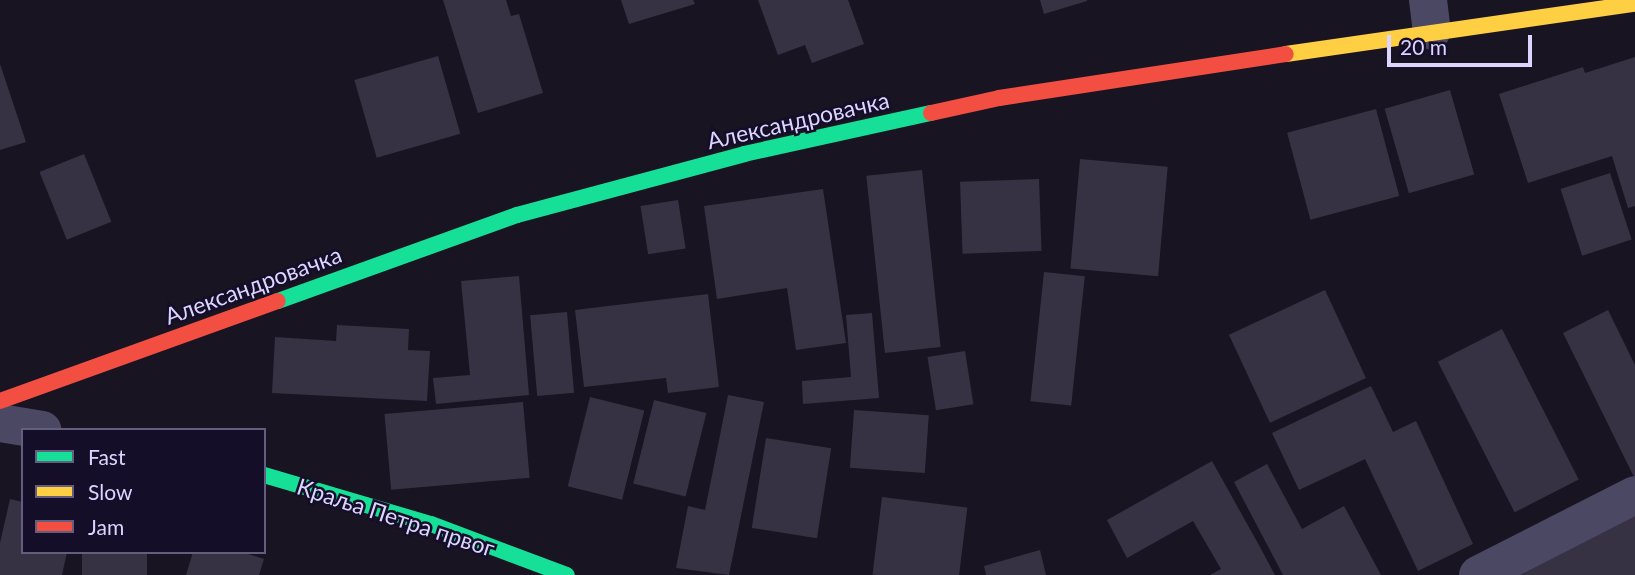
<!DOCTYPE html>
<meta charset="utf-8">
<style>
body{margin:0}
#map{position:relative;width:1635px;height:575px;overflow:hidden;background:#181422;font-family:Lato,sans-serif}
div>[style]{position:absolute}
.building>*{inset:0;background:#363244;transform-origin:0 0}
.street>*{height:38px;margin:-19px;padding:0 19px;transform-origin:19px;border-radius:19px;background:#4b4863}
.fast>*{height:16px;margin:-8px;padding:0 8px;transform-origin:8px;border-radius:8px;background:#16e098}
.slow>*{height:16px;margin:-8px;padding:0 8px;transform-origin:8px;border-radius:8px;background:#ffcf43}
.jam>*{height:16px;margin:-8px;padding:0 8px;transform-origin:8px;border-radius:8px;background:#f24e42}
span{translate:-50% -50%;white-space:nowrap;text-align:center;line-height:1.15;-webkit-text-stroke:5px #140e28;paint-order:stroke}
.street-label{font-size:23px;color:#dcd5ff}
.legend{position:absolute;left:21px;top:428px;width:245px;height:126px;box-sizing:border-box;background:#140e28;border:2px solid #645e7e;margin:0;padding:9px 12px;list-style:none;font-size:21px;color:#dcd5ff}
.legend li{display:flex;align-items:center;gap:14px;height:35px}
.legend b{width:35px;border:2px solid #645e7e}
.scale{position:absolute;left:1387px;top:35px;width:145px;height:32px;box-sizing:border-box;border:4px solid #dcd5ff;border-top:0;padding-left:9px;font-size:21px;line-height:24px;white-space:nowrap;color:#dcd5ff;-webkit-text-stroke:5px #140e28;paint-order:stroke}
</style>
<div id="map">
<div class="building">
<i style="clip-path:polygon(443px 0,506px 0,511px 16px,519px 14px,543px 93px,478px 113px)"></i>
<i style="clip-path:polygon(621px 0,693px 0,695px 4px,629px 24px)"></i>
<i style="clip-path:polygon(758px 0,848px 0,864px 44px,812px 63px,805px 45px,778px 55px)"></i>
<i style="clip-path:polygon(1040px 0,1087px 0,1087px 1px,1044px 14px)"></i>
<i style="left:438px;top:56px;width:81px;height:87px;rotate:74deg"></i>
<i style="clip-path:polygon(1635px 57px,1635px 206px,1628px 208px,1612px 156px,1528px 183px,1499px 94px,1583px 67px,1585px 73px)"></i>
<i style="clip-path:polygon(0 64px,26px 142px,0 150px)"></i>
<i style="left:1450px;top:90px;width:88px;height:68px;rotate:74deg"></i>
<i style="left:1376px;top:109px;width:90px;height:92px;rotate:75deg"></i>
<i style="left:84px;top:154px;width:73px;height:48px;rotate:68deg"></i>
<i style="left:1080px;top:159px;width:88px;height:110px;rotate:5deg"></i>
<i style="left:922px;top:170px;width:178px;height:56px;rotate:84deg"></i>
<i style="left:1610px;top:173px;width:70px;height:52px;rotate:72deg"></i>
<i style="left:1039px;top:179px;width:72px;height:79px;rotate:88deg"></i>
<i style="clip-path:polygon(823px 189px,846px 343px,796px 350px,787px 288px,717px 299px,704px 206px)"></i>
<i style="left:678px;top:200px;width:49px;height:38px;rotate:81deg"></i>
<i style="left:1044px;top:272px;width:41px;height:130px;rotate:6deg"></i>
<i style="clip-path:polygon(519px 276px,529px 395px,436px 404px,433px 378px,470px 375px,461px 281px)"></i>
<i style="left:1325px;top:290px;width:97px;height:106px;rotate:65deg"></i>
<i style="clip-path:polygon(708px 294px,719px 387px,668px 393px,666px 378px,584px 387px,575px 310px)"></i>
<i style="clip-path:polygon(1608px 310px,1635px 365px,1635px 479px,1563px 333px)"></i>
<i style="left:567px;top:312px;width:81px;height:37px;rotate:85deg"></i>
<i style="clip-path:polygon(872px 313px,879px 398px,803px 404px,802px 381px,851px 377px,846px 315px)"></i>
<i style="clip-path:polygon(337px 325px,409px 329px,408px 350px,430px 351px,427px 401px,272px 393px,275px 337px,336px 341px)"></i>
<i style="left:1502px;top:329px;width:169px;height:72px;rotate:63deg"></i>
<i style="left:965px;top:351px;width:54px;height:38px;rotate:81deg"></i>
<i style="clip-path:polygon(1371px 386px,1393px 432px,1416px 421px,1473px 544px,1418px 571px,1365px 459px,1299px 490px,1272px 433px)"></i>
<i style="clip-path:polygon(728px 395px,764px 402px,729px 575px,676px 568px,688px 506px,705px 510px)"></i>
<i style="left:590px;top:397px;width:56px;height:92px;rotate:14deg"></i>
<i style="left:654px;top:400px;width:54px;height:86px;rotate:14deg"></i>
<i style="left:523px;top:402px;width:76px;height:139px;rotate:85deg"></i>
<i style="left:854px;top:410px;width:75px;height:58px;rotate:4deg"></i>
<i style="left:766px;top:438px;width:66px;height:91px;rotate:9deg"></i>
<i style="clip-path:polygon(1212px 461px,1260px 547px,1275px 575px,1210px 575px,1221px 569px,1193px 521px,1127px 558px,1107px 520px)"></i>
<i style="clip-path:polygon(1267px 464px,1302px 529px,1344px 506px,1381px 575px,1283px 575px,1234px 482px)"></i>
<i style="left:882px;top:497px;width:86px;height:78px;rotate:7deg"></i>
<i style="clip-path:polygon(10px 499px,23px 502px,23px 552px,67px 552px,62px 575px,0 575px,0 543px)"></i>
<i style="clip-path:polygon(1635px 516px,1635px 575px,1511px 575px)"></i>
<i style="clip-path:polygon(1040px 550px,1046px 575px,986px 575px,984px 566px)"></i>
<i style="left:82px;top:552px;width:65px;height:23px"></i>
<i style="clip-path:polygon(193px 552px,242px 552px,264px 559px,259px 575px,186px 575px)"></i>
</div>
<div class="street">
<i style="left:1428px;top:0;width:31px;rotate:83deg"></i>
<i style="left:0;top:423px;width:43px;rotate:9.5deg"></i>
<i style="left:1478px;top:575px;width:176px;rotate:-27deg"></i>
</div>
<div class="fast">
<i style="left:278px;top:301px;width:254px;rotate:-19.8deg"></i>
<i style="left:517px;top:215px;width:235px;rotate:-15deg"></i>
<i style="left:744px;top:154px;width:191px;rotate:-12.4deg"></i>
<i style="left:264px;top:475px;width:174px;rotate:16.4deg"></i>
<i style="left:431px;top:524px;width:145px;rotate:20.6deg"></i>
</div>
<div class="slow">
<i style="left:1286px;top:54px;width:353px;rotate:-8.2deg"></i>
</div>
<div class="jam">
<i style="left:931px;top:113px;width:70px;rotate:-12.4deg"></i>
<i style="left:999px;top:98px;width:290px;rotate:-8.7deg"></i>
<i style="left:0;top:401px;width:295px;rotate:-19.8deg"></i>
</div>
<div class="street-label">
<span style="left:798px;top:120px;rotate:-13deg">Александровачка</span>
<span style="left:253px;top:285px;rotate:-20deg">Александровачка</span>
<span style="left:396px;top:517px;rotate:18deg">Краља Петра првог</span>
</div>
<ul class="legend">
<li><b style="height:9px;background:#16e098"></b>Fast</li>
<li><b style="height:9px;background:#ffcf43"></b>Slow</li>
<li><b style="height:9px;background:#f24e42"></b>Jam</li>
</ul>
<div class="scale">20 m</div>
</div>
